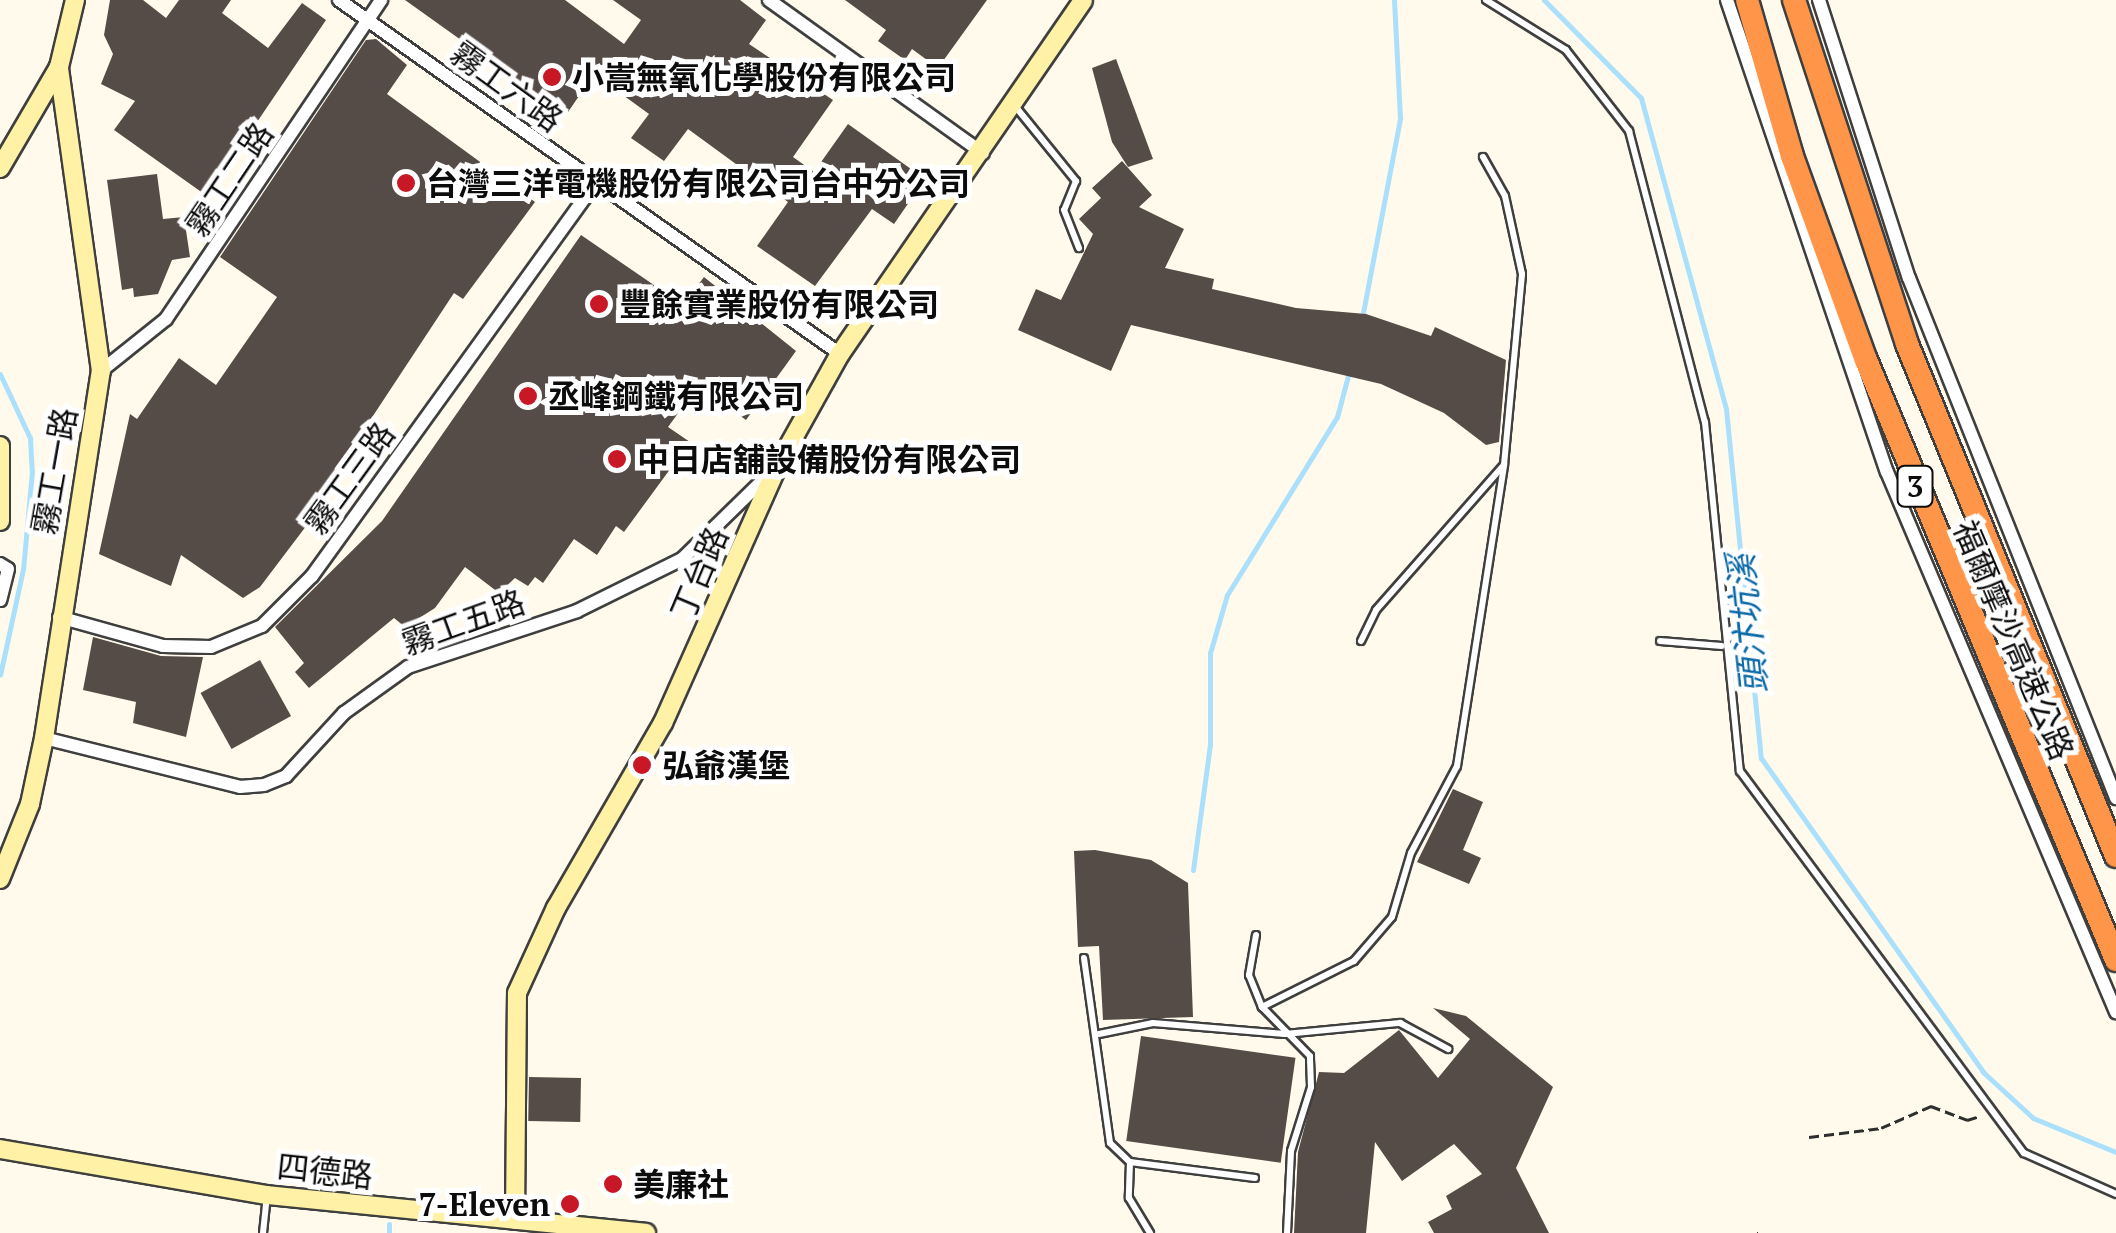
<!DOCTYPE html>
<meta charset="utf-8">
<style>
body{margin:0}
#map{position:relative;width:2116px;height:1233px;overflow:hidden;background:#fffaeb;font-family:"PT Serif","Noto Sans TC",serif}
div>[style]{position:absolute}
.stream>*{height:5px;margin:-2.5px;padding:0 2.5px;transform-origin:2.5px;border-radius:2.5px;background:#aae0fc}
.building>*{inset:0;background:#554c47;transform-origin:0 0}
.path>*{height:2.5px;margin-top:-1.25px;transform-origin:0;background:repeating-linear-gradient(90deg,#2e2e2e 0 10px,transparent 0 15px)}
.roads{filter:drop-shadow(2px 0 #3f3f3f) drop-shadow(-2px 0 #3f3f3f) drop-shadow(0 2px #3f3f3f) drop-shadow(0 -2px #3f3f3f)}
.lane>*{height:6px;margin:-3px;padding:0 3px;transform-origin:3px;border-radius:3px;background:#fff}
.street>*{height:12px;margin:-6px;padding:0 6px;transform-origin:6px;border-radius:6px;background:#fff}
.secondary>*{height:18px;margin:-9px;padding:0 9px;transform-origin:9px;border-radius:9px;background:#fff2a6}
.highway>*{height:22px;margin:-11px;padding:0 11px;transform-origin:11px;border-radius:11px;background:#ff9549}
.dots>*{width:28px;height:28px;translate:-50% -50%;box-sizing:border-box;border:5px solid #fff;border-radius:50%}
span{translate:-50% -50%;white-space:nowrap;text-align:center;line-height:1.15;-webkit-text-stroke:10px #fff;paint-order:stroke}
.shield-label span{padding:2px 8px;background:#fff;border:2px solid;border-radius:8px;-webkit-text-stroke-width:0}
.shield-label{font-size:30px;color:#0c0c0c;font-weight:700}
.poi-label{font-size:32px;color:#0c0c0c;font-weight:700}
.left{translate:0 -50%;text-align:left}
.right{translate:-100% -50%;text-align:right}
.street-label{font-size:32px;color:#0c0c0c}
.water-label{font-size:35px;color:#0a69a8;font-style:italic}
</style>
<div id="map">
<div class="stream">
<i style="left:1544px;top:0;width:138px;rotate:45.3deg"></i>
<i style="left:1641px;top:98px;width:322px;rotate:74.7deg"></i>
<i style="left:1726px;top:409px;width:351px;rotate:84.3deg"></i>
<i style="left:1761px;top:758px;width:385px;rotate:54.7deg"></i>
<i style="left:1983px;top:1072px;width:68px;rotate:42.6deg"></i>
<i style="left:2033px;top:1118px;width:90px;rotate:22.3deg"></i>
<i style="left:1362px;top:318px;width:204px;rotate:-79.2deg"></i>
<i style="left:1400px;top:118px;width:118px;rotate:-92.9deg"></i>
<i style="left:0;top:374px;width:71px;rotate:64.9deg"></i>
<i style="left:30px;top:438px;width:33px;rotate:87deg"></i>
<i style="left:32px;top:471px;width:98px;rotate:95.2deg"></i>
<i style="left:23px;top:569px;width:108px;rotate:102.2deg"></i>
<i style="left:1193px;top:870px;width:126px;rotate:-82.3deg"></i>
<i style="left:1210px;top:745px;width:92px;rotate:-90deg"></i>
<i style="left:1210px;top:653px;width:60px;rotate:-73.7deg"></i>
<i style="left:1227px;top:595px;width:209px;rotate:-58.3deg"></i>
<i style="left:1337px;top:417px;width:47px;rotate:-75.1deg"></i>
<i style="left:389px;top:1224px;width:9px;rotate:90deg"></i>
</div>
<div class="building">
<i style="clip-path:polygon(110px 0,143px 0,166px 18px,179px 0,231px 0,222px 13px,268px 48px,302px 3px,326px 20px,207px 196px,114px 130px,135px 101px,101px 84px,113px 54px,104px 35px)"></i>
<i style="clip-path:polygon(405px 0,565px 0,624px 44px,641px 20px,613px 0,740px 0,766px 20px,749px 44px,833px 100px,793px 157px,814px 172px,848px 124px,925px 179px,894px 224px,872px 209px,815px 286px,757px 246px,788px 202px,688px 129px,664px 161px,631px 138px,649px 114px,594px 74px,566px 115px)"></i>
<i style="clip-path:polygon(845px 0,987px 0,938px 68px,912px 49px,905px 60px,878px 41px,886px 30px)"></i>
<i style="clip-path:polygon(376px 39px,407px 65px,387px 94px,535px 202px,463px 299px,454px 293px,334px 475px,341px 480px,260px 587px,243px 598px,181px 555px,171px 586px,99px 554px,130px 414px,137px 419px,179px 358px,216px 385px,277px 297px,220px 257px,366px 40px)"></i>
<i style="clip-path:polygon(1116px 59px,1153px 159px,1128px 167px,1112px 142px,1092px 68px)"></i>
<i style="clip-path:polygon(1122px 161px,1152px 195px,1139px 207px,1184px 229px,1165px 268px,1214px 279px,1212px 289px,1296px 308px,1366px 314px,1431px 336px,1435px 327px,1506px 360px,1499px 442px,1486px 445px,1444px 413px,1381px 384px,1131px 325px,1111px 371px,1018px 330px,1036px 289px,1061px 300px,1093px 234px,1079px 219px,1101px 198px,1092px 188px)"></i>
<i style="clip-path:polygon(157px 174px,163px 219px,184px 217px,190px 257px,172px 260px,158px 294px,134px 297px,133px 288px,122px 290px,107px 180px)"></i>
<i style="clip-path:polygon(581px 235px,683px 305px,704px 277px,796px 351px,746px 420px,698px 386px,668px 427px,690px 442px,624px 532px,616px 526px,597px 555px,574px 539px,543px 583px,535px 577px,528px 586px,515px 578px,499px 593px,465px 567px,435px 608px,405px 627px,394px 618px,309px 688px,295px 672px,304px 663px,275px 627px,382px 521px)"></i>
<i style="clip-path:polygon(93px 637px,161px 656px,203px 657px,186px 737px,133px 723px,136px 702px,83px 690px)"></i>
<i style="left:260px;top:660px;width:64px;height:68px;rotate:61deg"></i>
<i style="clip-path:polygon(1453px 789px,1483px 802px,1463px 850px,1481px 858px,1469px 884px,1417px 862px)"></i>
<i style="clip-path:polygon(1095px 850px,1151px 860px,1188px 883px,1193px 1017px,1103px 1020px,1099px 946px,1078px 947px,1074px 851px)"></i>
<i style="clip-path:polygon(1433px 1008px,1466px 1016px,1553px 1087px,1516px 1168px,1549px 1233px,1434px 1233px,1428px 1222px,1452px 1209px,1446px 1196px,1482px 1174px,1454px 1144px,1402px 1181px,1375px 1142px,1366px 1233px,1294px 1233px,1298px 1152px,1319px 1072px,1344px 1073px,1399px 1030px,1438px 1078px,1470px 1039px)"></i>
<i style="left:1141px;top:1036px;width:156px;height:106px;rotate:8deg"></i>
<i style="left:529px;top:1077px;width:52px;height:44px;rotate:1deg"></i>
</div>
<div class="path">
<i style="left:1809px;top:1137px;width:73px;rotate:-7.1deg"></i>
<i style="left:1881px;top:1128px;width:55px;rotate:-23.7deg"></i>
<i style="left:1931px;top:1106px;width:39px;rotate:21deg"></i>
<i style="left:1967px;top:1120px;width:14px;rotate:-17deg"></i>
<i style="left:1757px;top:1233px;width:1px"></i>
</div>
<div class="roads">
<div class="lane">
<i style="left:1486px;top:0;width:94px;rotate:32deg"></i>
<i style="left:1566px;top:50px;width:103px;rotate:52.1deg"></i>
<i style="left:1629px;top:131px;width:301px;rotate:75.4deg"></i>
<i style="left:1705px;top:422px;width:351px;rotate:84.3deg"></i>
<i style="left:1740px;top:771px;width:476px;rotate:53.4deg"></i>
<i style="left:2024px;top:1153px;width:101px;rotate:24deg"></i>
<i style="left:1015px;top:106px;width:97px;rotate:50.9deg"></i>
<i style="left:1076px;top:181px;width:31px;rotate:112deg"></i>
<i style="left:1064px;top:210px;width:41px;rotate:68.5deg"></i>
<i style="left:1361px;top:641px;width:34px;rotate:-64deg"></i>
<i style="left:1376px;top:610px;width:192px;rotate:-48.6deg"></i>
<i style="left:1660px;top:641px;width:62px;rotate:4.6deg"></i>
<i style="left:1256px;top:935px;width:41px;rotate:99.9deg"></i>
<i style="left:1249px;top:975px;width:35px;rotate:68deg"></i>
<i style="left:1084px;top:958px;width:187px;rotate:82deg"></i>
<i style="left:1110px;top:1143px;width:28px;rotate:44deg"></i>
<i style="left:1130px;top:1162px;width:126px;rotate:7.3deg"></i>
<i style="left:1099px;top:1034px;width:55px;rotate:-11.5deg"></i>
<i style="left:1153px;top:1023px;width:132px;rotate:4.8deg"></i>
<i style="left:1285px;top:1034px;width:116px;rotate:-5.5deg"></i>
<i style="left:1400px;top:1023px;width:55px;rotate:28.4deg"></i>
<i style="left:1130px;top:1162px;width:36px;rotate:92deg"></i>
<i style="left:1129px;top:1198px;width:41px;rotate:59deg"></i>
<i style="left:263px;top:1233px;width:36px;rotate:-84deg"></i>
<i style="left:1287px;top:1233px;width:82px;rotate:-87.2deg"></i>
<i style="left:1291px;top:1151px;width:67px;rotate:-72.6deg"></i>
<i style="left:1311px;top:1087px;width:31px;rotate:-92deg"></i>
<i style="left:1310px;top:1056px;width:69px;rotate:-134.4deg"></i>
<i style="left:1262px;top:1007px;width:103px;rotate:-26.6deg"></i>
<i style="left:1354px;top:961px;width:58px;rotate:-49.2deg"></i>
<i style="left:1392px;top:917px;width:67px;rotate:-73.5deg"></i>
<i style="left:1411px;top:853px;width:98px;rotate:-62.1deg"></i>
<i style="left:1457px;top:766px;width:305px;rotate:-81.1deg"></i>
<i style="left:1504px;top:465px;width:192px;rotate:-84.6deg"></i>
<i style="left:1522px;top:274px;width:80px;rotate:-102.3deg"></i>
<i style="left:1505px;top:196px;width:45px;rotate:-119.4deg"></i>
</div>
<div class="street">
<i style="left:339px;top:0;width:613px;rotate:35.24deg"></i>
<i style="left:769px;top:0;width:263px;rotate:35.6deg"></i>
<i style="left:1727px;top:0;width:498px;rotate:71.3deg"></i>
<i style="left:1887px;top:472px;width:587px;rotate:67.02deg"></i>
<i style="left:1819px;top:0;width:292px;rotate:72.1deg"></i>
<i style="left:1909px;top:278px;width:560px;rotate:68.29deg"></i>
<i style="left:101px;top:371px;width:83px;rotate:-38.7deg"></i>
<i style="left:166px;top:319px;width:385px;rotate:-56deg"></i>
<i style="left:0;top:564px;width:9px;rotate:32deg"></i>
<i style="left:8px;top:569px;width:32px;rotate:104deg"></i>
<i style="left:59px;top:617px;width:108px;rotate:15.6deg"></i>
<i style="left:163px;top:646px;width:48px;rotate:1.2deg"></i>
<i style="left:211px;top:647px;width:55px;rotate:-22.4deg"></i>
<i style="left:262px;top:626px;width:71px;rotate:-45deg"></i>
<i style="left:312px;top:576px;width:484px;rotate:-54.2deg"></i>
<i style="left:44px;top:738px;width:202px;rotate:14deg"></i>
<i style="left:240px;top:787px;width:24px;rotate:-5deg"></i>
<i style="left:264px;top:785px;width:24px;rotate:-22deg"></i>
<i style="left:286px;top:776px;width:86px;rotate:-47.4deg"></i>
<i style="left:344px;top:713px;width:79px;rotate:-35.7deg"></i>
<i style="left:408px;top:667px;width:178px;rotate:-18.3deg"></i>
<i style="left:577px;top:611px;width:117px;rotate:-26.3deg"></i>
<i style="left:682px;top:559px;width:124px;rotate:-44.3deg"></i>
</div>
<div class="secondary">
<i style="left:0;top:168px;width:117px;rotate:-59.7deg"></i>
<i style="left:59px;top:67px;width:69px;rotate:-76.6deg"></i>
<i style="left:0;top:446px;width:75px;rotate:90deg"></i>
<i style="left:0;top:879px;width:81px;rotate:-68.2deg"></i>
<i style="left:30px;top:804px;width:67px;rotate:-78deg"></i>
<i style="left:44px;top:738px;width:371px;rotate:-81.2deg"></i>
<i style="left:101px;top:371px;width:307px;rotate:-97.9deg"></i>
<i style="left:0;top:1149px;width:271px;rotate:9.8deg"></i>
<i style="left:267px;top:1195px;width:381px;rotate:5.7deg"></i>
<i style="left:515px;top:1220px;width:227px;rotate:-89.5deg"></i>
<i style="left:517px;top:993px;width:94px;rotate:-65.4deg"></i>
<i style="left:556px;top:908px;width:214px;rotate:-60deg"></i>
<i style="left:663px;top:723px;width:280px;rotate:-66deg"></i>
<i style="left:777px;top:467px;width:129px;rotate:-60.9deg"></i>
<i style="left:840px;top:354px;width:429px;rotate:-55.5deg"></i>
</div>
<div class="highway">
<i style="left:1747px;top:0;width:162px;rotate:73.9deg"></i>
<i style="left:1792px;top:156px;width:217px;rotate:70.1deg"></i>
<i style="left:1866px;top:360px;width:650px;rotate:67.38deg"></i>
<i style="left:1794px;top:0;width:362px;rotate:71.8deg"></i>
<i style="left:1907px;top:344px;width:553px;rotate:67.79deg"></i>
</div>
</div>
<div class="dots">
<i style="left:552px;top:77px;background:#c81826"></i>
<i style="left:406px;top:183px;background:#c81826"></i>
<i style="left:599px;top:304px;background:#c81826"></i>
<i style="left:528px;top:396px;background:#c81826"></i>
<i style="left:617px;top:459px;background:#c81826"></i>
<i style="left:642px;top:765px;background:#c81826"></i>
<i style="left:613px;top:1184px;background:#c81826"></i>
<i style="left:570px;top:1204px;background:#c81826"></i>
</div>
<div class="shield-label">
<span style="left:1915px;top:486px">3</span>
</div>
<div class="poi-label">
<span class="left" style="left:572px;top:77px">小嵩無氧化學股份有限公司</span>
<span class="left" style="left:426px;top:183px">台灣三洋電機股份有限公司台中分公司</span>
<span class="left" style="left:619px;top:304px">豐餘實業股份有限公司</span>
<span class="left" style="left:548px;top:396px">丞峰鋼鐵有限公司</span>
<span class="left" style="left:637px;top:459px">中日店舖設備股份有限公司</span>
<span class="left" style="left:662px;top:765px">弘爺漢堡</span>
<span class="left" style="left:633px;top:1184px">美廉社</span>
<span class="right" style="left:550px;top:1204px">7-Eleven</span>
</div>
<div class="street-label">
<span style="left:507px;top:86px;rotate:36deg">霧工六路</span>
<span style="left:229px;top:179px;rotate:-56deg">霧工二路</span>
<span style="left:54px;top:471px;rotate:-80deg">霧工一路</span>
<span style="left:349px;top:478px;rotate:-54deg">霧工三路</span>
<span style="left:699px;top:573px;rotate:-67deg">丁台路</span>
<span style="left:463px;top:622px;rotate:-20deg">霧工五路</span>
<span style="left:2014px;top:640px;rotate:67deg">福爾摩沙高速公路</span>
<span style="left:325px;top:1171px;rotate:6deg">四德路</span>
</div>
<div class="water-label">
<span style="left:1747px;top:624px;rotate:-96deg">頭汴坑溪</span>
</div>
</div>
